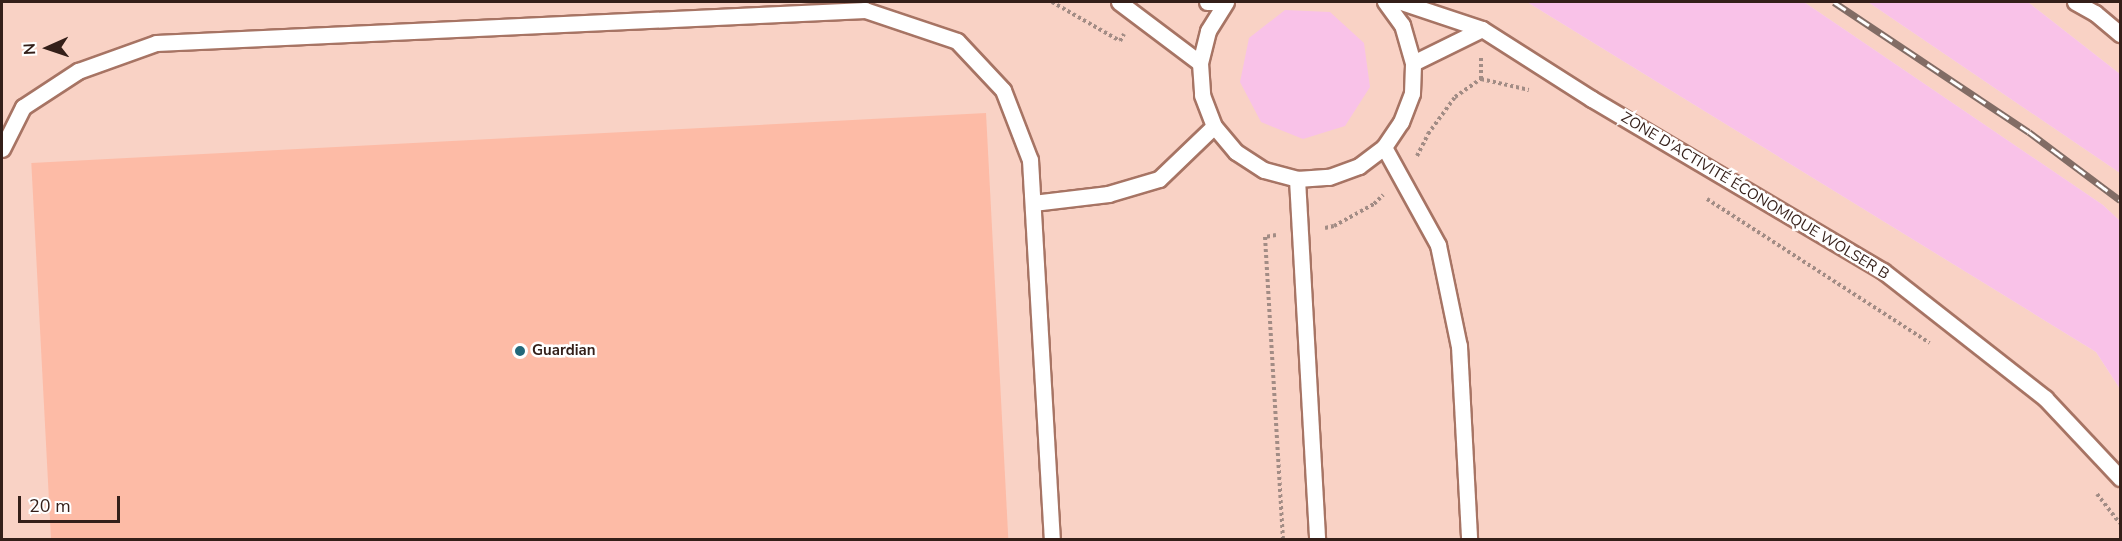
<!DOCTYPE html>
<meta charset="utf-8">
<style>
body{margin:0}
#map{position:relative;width:2122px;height:541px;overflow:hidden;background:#f7e0d8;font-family:"Nunito Sans",sans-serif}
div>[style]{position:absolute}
.built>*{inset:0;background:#f9d2c5}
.green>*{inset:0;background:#f9c2e8}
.building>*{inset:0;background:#fdbba6;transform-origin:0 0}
.path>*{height:4px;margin-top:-2px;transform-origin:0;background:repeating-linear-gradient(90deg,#a28c85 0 3px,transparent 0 6px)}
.roads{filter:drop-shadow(2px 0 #a77464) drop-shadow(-2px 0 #a77464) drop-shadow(0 2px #a77464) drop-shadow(0 -2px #a77464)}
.service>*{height:15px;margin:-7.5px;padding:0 7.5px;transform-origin:7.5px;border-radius:7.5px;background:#fff}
.rail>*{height:7px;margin-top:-3.5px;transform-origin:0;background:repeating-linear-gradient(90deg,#fff 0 14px,#826c65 0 28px);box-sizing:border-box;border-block:2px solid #826c65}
.dots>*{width:16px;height:16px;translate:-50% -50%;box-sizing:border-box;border:3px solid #fff;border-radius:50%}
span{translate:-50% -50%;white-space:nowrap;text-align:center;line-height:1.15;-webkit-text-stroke:5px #fff;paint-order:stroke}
.street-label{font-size:15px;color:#341f19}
.poi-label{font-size:15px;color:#341f19;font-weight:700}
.left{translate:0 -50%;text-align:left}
.frame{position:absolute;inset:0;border:3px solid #341f19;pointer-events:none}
.north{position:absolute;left:18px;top:18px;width:60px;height:60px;-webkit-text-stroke:4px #fff;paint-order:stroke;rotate:267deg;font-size:16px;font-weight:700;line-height:24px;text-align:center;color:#341f19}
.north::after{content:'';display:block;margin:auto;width:21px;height:27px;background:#341f19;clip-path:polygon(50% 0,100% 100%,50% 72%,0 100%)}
.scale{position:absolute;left:18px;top:496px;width:102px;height:27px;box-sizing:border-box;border:3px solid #341f19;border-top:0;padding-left:8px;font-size:18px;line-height:21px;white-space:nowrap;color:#341f19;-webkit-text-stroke:4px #fff;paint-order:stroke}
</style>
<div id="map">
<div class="built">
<i style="clip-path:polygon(2px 2px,1527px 2px,2096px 352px,2120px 389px,2120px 539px,2px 539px)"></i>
<i style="clip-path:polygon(1804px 2px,1868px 2px,2120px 173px,2120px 221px,2103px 205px)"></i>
<i style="clip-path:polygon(2028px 2px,2120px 2px,2120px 74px)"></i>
</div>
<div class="green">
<i style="clip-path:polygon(1527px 2px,1804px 2px,2103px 205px,2120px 221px,2120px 389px,2096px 352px)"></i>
<i style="clip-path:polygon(1868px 2px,2028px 2px,2120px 74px,2120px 173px)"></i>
<i style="clip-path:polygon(1285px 10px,1330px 12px,1364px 43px,1370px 87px,1345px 126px,1303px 139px,1261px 122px,1240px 82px,1249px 38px)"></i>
</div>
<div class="building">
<i style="left:986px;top:113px;width:428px;height:956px;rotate:87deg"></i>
</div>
<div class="path">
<i style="left:1052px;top:2px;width:78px;rotate:29.8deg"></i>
<i style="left:1120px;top:41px;width:8px;rotate:-60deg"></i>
<i style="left:1481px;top:79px;width:21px;rotate:-90deg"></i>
<i style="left:1417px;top:156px;width:25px;rotate:-63deg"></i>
<i style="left:1428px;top:134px;width:46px;rotate:-53.9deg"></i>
<i style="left:1455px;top:97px;width:32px;rotate:-35deg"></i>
<i style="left:1481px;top:79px;width:49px;rotate:12.9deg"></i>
<i style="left:1707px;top:199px;width:265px;rotate:32.9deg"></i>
<i style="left:1325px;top:228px;width:9px;rotate:-13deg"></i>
<i style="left:1334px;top:226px;width:46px;rotate:-28.8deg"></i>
<i style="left:1374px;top:204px;width:13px;rotate:-45deg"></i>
<i style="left:1276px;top:235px;width:11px;rotate:170deg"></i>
<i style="left:1265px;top:237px;width:304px;rotate:86.6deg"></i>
<i style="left:2097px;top:494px;width:37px;rotate:52deg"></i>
</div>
<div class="roads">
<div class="service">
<i style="left:1119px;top:2px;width:101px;rotate:37deg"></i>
<i style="left:1207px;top:2px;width:18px"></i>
<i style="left:1226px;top:2px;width:34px;rotate:122deg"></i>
<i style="left:1208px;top:31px;width:33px;rotate:104deg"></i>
<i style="left:1200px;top:63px;width:32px;rotate:86deg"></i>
<i style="left:1202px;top:95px;width:33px;rotate:69deg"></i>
<i style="left:1214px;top:126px;width:34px;rotate:50deg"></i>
<i style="left:1236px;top:152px;width:33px;rotate:33deg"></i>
<i style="left:1264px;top:170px;width:34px;rotate:15deg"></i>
<i style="left:1297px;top:179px;width:32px;rotate:-4deg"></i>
<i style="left:1329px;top:177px;width:32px;rotate:-20deg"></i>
<i style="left:1359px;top:166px;width:31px;rotate:-37deg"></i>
<i style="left:1384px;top:147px;width:30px;rotate:-56deg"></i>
<i style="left:1401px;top:122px;width:31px;rotate:-69deg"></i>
<i style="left:1412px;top:93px;width:30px;rotate:-88deg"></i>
<i style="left:1413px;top:63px;width:40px;rotate:-106deg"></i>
<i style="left:1402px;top:25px;width:29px;rotate:-126deg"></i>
<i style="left:1401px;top:2px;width:85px;rotate:18.4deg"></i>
<i style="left:1482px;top:29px;width:130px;rotate:32.5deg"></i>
<i style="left:1592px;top:99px;width:338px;rotate:30.6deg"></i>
<i style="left:1883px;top:271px;width:206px;rotate:38.1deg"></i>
<i style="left:2045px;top:398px;width:110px;rotate:46.8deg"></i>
<i style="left:2075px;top:2px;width:23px;rotate:29deg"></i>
<i style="left:2095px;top:13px;width:33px;rotate:40deg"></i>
<i style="left:1413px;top:63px;width:77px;rotate:-26.2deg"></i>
<i style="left:1384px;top:147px;width:112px;rotate:61.1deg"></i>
<i style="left:1438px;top:245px;width:103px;rotate:78.3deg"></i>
<i style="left:1459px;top:346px;width:194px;rotate:87deg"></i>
<i style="left:2px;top:149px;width:47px;rotate:-63.4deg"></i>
<i style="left:23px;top:107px;width:66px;rotate:-33.2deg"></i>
<i style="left:78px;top:71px;width:83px;rotate:-19.7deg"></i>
<i style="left:156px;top:43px;width:710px;rotate:-2.66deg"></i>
<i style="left:865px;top:10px;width:97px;rotate:18.6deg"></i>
<i style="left:957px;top:41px;width:67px;rotate:46.8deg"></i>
<i style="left:1003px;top:90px;width:75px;rotate:68.9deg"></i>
<i style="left:1030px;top:160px;width:381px;rotate:86.7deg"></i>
<i style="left:1297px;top:179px;width:362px;rotate:86.8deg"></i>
<i style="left:1033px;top:203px;width:76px;rotate:-6.8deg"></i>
<i style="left:1108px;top:194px;width:53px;rotate:-16.4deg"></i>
<i style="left:1159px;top:179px;width:76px;rotate:-43.9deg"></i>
</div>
</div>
<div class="rail">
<i style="left:1834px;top:2px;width:234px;rotate:33.7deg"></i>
<i style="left:2029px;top:132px;width:114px;rotate:36.8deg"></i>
</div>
<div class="dots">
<i style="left:520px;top:351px;background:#236779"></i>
</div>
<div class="street-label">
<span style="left:1755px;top:196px;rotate:31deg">ZONE D'ACTIVITÉ ÉCONOMIQUE WOLSER B</span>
</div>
<div class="poi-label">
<span class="left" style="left:532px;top:351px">Guardian</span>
</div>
<div class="frame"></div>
<div class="north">N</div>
<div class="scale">20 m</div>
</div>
